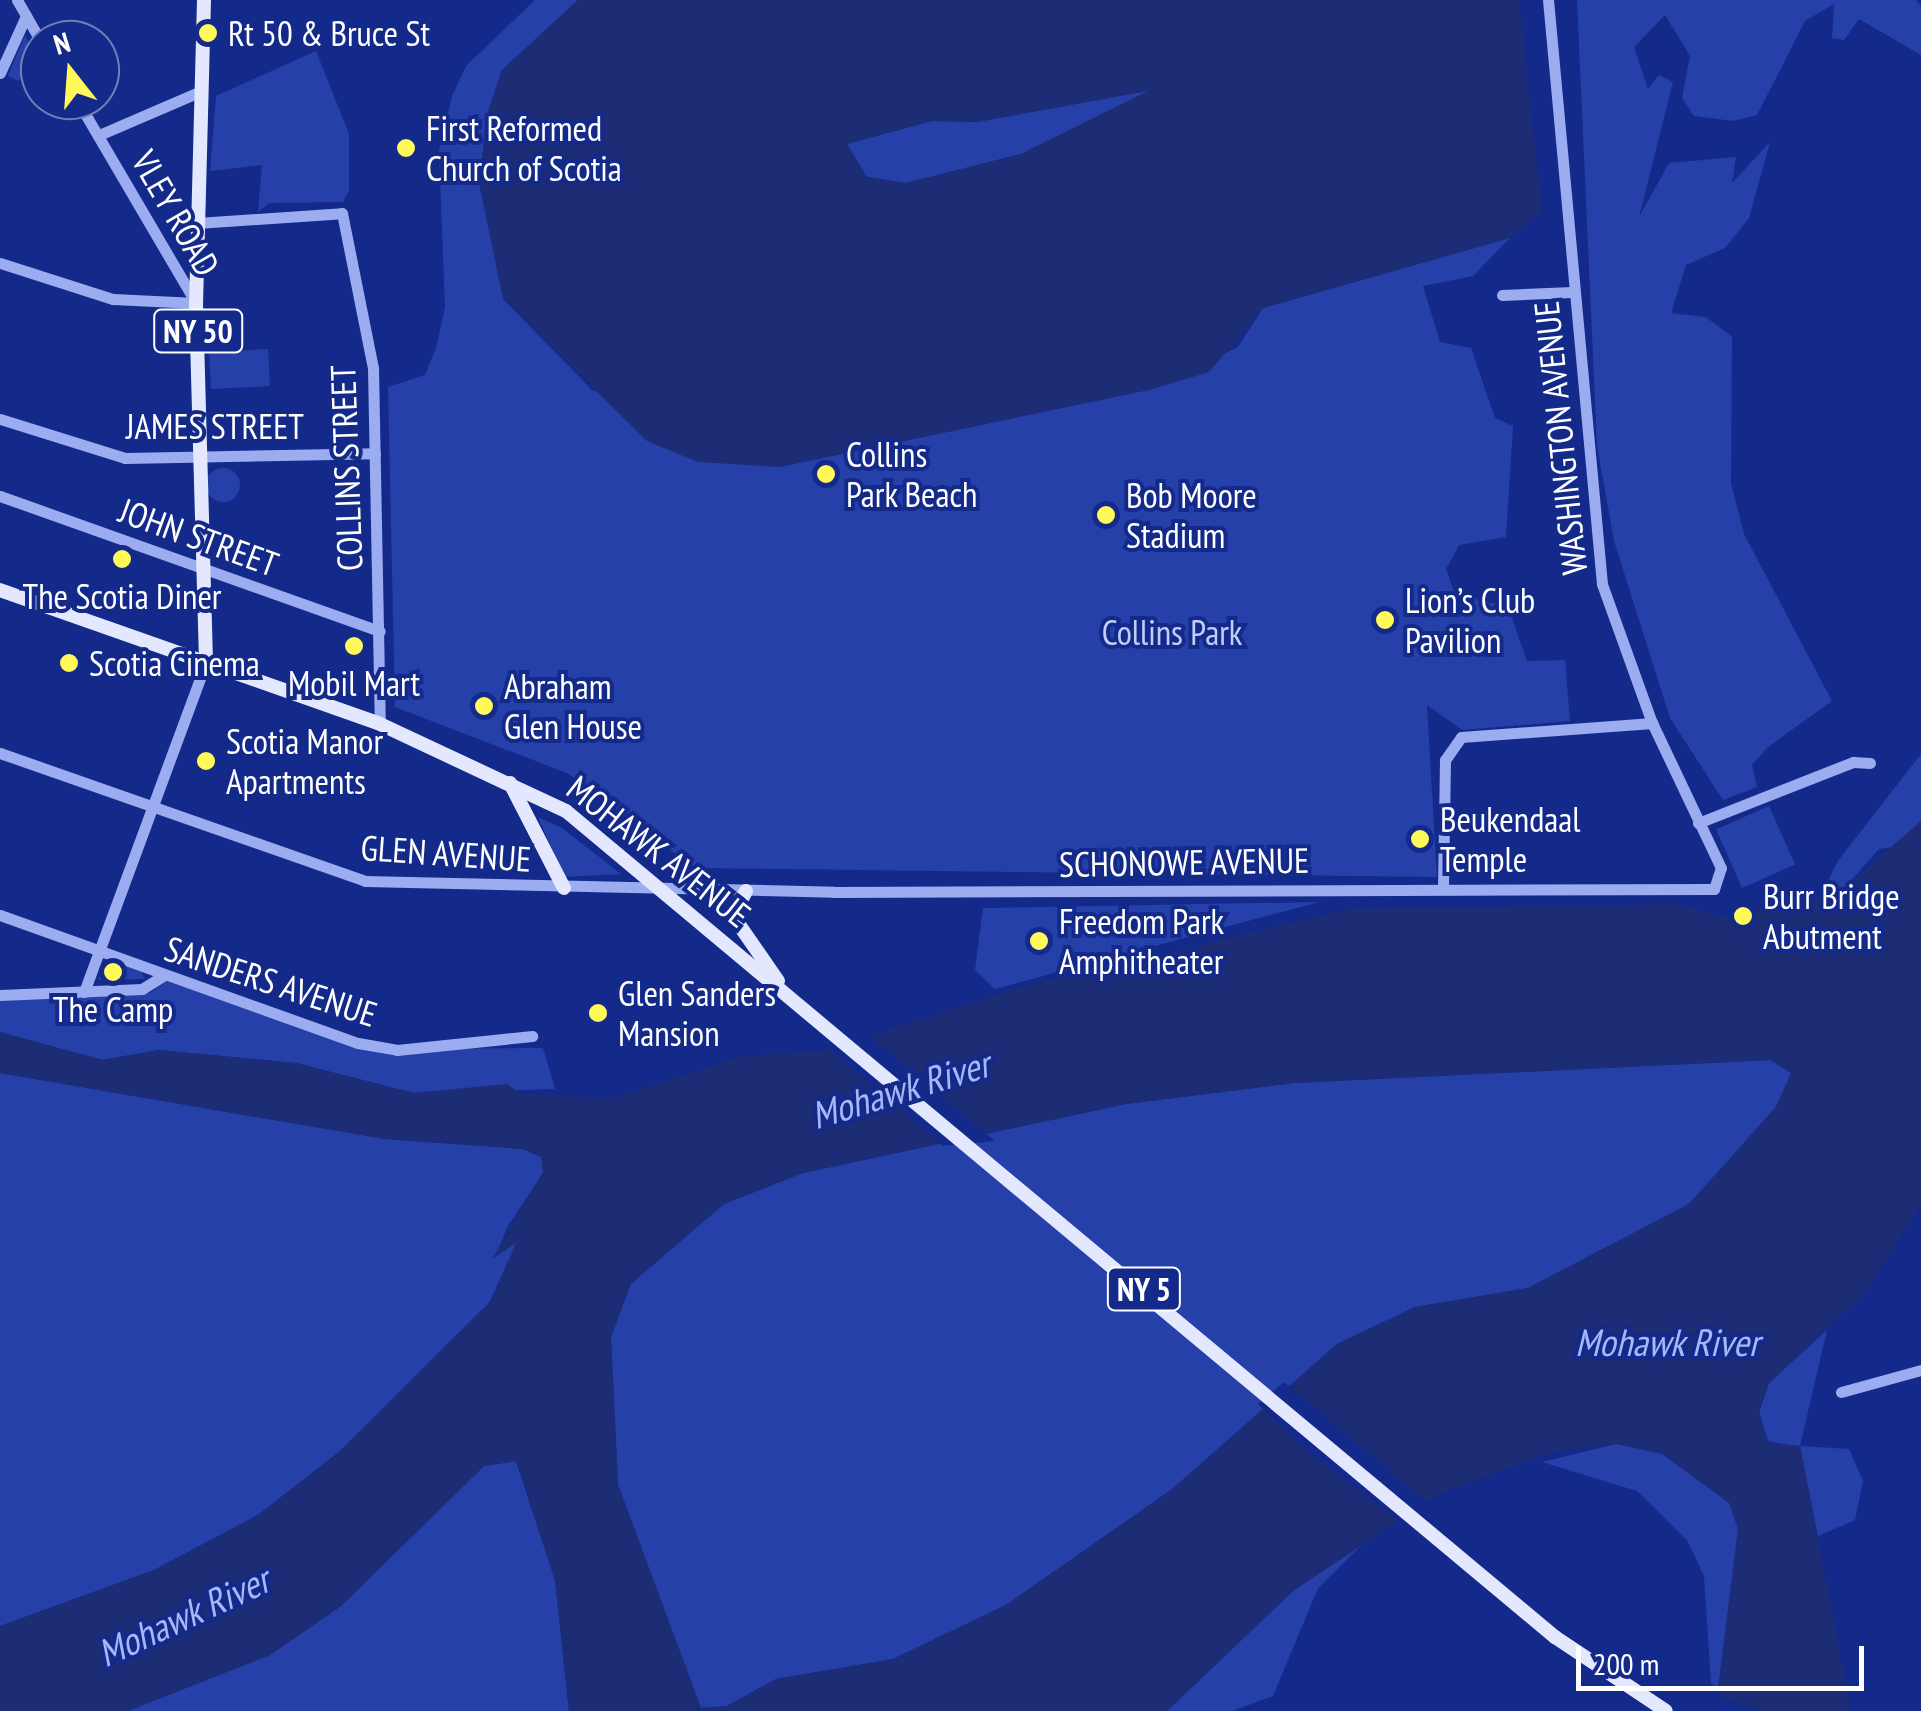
<!DOCTYPE html>
<meta charset="utf-8">
<style>
body{margin:0}
#map{position:relative;width:1921px;height:1711px;overflow:hidden;background:#142a8a;font-family:"PT Sans Narrow",sans-serif}
div>[style]{position:absolute}
.green>*{inset:0;background:#2640a9;transform-origin:0 0}
.round{border-radius:50%}
.water>*{inset:0;background:#1c2c75}
.pier>*{inset:0;background:#142a8a}
.minor>*{height:11px;margin:-5.5px;padding:0 5.5px;transform-origin:5.5px;border-radius:5.5px;background:#9bacf0}
.major>*{height:14px;margin:-7px;padding:0 7px;transform-origin:7px;border-radius:7px;background:#e4e8ff}
.dots>*{width:28px;height:28px;translate:-50% -50%;box-sizing:border-box;border:5px solid #142a8a;border-radius:50%}
span{translate:-50% -50%;white-space:nowrap;text-align:center;line-height:1.15;-webkit-text-stroke:8px #142a8a;paint-order:stroke}
.shield-label span{padding:2px 8px;background:#142a8a;border:2px solid;border-radius:8px;-webkit-text-stroke-width:0}
.shield-label{font-size:32px;color:#fff;font-weight:700}
.poi-label{font-size:35px;color:#fff}
.left{translate:0 -50%;text-align:left}
.street-label{font-size:35px;color:#fff}
.park-label{font-size:35px;color:#c2cdfb}
.water-label{font-size:38px;color:#a7b7f7;font-style:italic}
.north{position:absolute;left:20px;top:20px;width:100px;height:100px;box-sizing:border-box;background:#142a8a;border:2px solid #727fb9;border-radius:50%;rotate:343deg;font-size:28px;font-weight:700;line-height:40px;text-align:center;color:#fff}
.north::after{content:'';display:block;margin:auto;width:35px;height:45px;background:#fff95a;clip-path:polygon(50% 0,100% 100%,50% 72%,0 100%)}
.scale{position:absolute;left:1576px;top:1646px;width:288px;height:45px;box-sizing:border-box;border:5px solid #fff;border-top:0;padding-left:12px;font-size:30px;line-height:35px;white-space:nowrap;color:#fff;-webkit-text-stroke:8px #142a8a;paint-order:stroke}
</style>
<div id="map">
<div class="green">
<i style="clip-path:polygon(535px 0,578px 0,502px 70px,487px 115px,503px 299px,592px 390px,779px 467px,1153px 389px,1238px 347px,1263px 308px,1510px 238px,1473px 276px,1423px 286px,1440px 342px,1471px 348px,1495px 418px,1513px 426px,1506px 537px,1459px 545px,1446px 569px,1455px 594px,1508px 607px,1527px 661px,1565px 660px,1570px 721px,1462px 730px,1427px 705px,1437px 877px,694px 868px,567px 773px,395px 707px,388px 387px,425px 375px,436px 348px,445px 307px,439px 150px,452px 96px,466px 66px)"></i>
<i style="clip-path:polygon(1577px 0,1916px 0,1921px 6px,1921px 55px,1859px 19px,1844px 40px,1832px 38px,1834px 4px,1805px 21px,1757px 115px,1733px 121px,1694px 116px,1682px 98px,1690px 56px,1665px 15px,1634px 47px,1648px 89px,1659px 75px,1673px 82px,1639px 217px,1669px 163px,1736px 157px,1732px 183px,1770px 142px,1749px 218px,1725px 248px,1686px 265px,1671px 313px,1706px 317px,1732px 337px,1731px 483px,1744px 534px,1832px 701px,1768px 747px,1752px 765px,1757px 787px,1723px 800px,1670px 718px,1614px 541px,1597px 446px)"></i>
<i style="clip-path:polygon(25px 35px,40px 68px,18px 81px,8px 76px)"></i>
<i style="clip-path:polygon(316px 51px,349px 134px,349px 191px,343px 202px,269px 203px,258px 212px,262px 165px,210px 171px,216px 96px)"></i>
<i style="clip-path:polygon(1151px 90px,1021px 154px,906px 183px,867px 177px,846px 144px,932px 121px,977px 122px)"></i>
<i style="left:268px;top:349px;width:37px;height:59px;rotate:87deg"></i>
<i class="round" style="left:206px;top:468px;width:34px;height:34px"></i>
<i style="clip-path:polygon(1921px 754px,1921px 821px,1900px 846px,1879px 849px,1846px 886px,1820px 898px,1837px 862px)"></i>
<i style="left:1769px;top:806px;width:64px;height:58px;rotate:66deg"></i>
<i style="clip-path:polygon(538px 817px,562px 828px,621px 874px,564px 877px)"></i>
<i style="clip-path:polygon(1319px 902px,995px 989px,975px 970px,983px 908px)"></i>
<i style="clip-path:polygon(106px 959px,141px 972px,145px 979px,98px 980px)"></i>
<i style="clip-path:polygon(167px 981px,362px 1049px,543px 1048px,555px 1089px,414px 1093px,296px 1063px,159px 1050px,101px 1060px,0 1032px,0 1000px,150px 993px)"></i>
<i style="clip-path:polygon(1771px 1060px,1791px 1073px,1776px 1107px,1689px 1204px,1528px 1288px,1415px 1307px,1337px 1344px,1171px 1490px,1006px 1605px,893px 1659px,776px 1679px,727px 1706px,701px 1708px,618px 1485px,611px 1337px,631px 1284px,724px 1204px,803px 1173px,1126px 1104px,1294px 1083px)"></i>
<i style="clip-path:polygon(0 1073px,385px 1139px,522px 1149px,542px 1157px,543px 1173px,508px 1226px,495px 1257px,517px 1242px,490px 1302px,339px 1452px,258px 1515px,154px 1570px,0 1626px)"></i>
<i style="clip-path:polygon(1827px 1330px,1800px 1446px,1849px 1449px,1863px 1481px,1855px 1520px,1818px 1536px,1800px 1447px,1768px 1441px,1759px 1412px,1769px 1383px)"></i>
<i style="clip-path:polygon(1616px 1444px,1744px 1459px,1726px 1699px,1711px 1683px,1704px 1576px,1687px 1540px,1637px 1491px,1542px 1462px)"></i>
<i style="clip-path:polygon(516px 1461px,555px 1580px,569px 1711px,128px 1711px,270px 1655px,341px 1606px,484px 1466px)"></i>
<i style="clip-path:polygon(1371px 1536px,1318px 1588px,1273px 1696px,1232px 1711px,1167px 1711px,1293px 1591px)"></i>
</div>
<div class="water">
<i style="clip-path:polygon(evenodd,578px 0,1519px 0,1542px 212px,1510px 238px,1263px 308px,1209px 372px,1153px 389px,779px 467px,698px 462px,647px 441px,503px 299px,479px 183px,487px 115px,502px 70px,578px 0,1148px 91px,1021px 154px,906px 183px,867px 177px,847px 144px,932px 121px,977px 122px,1148px 91px)"></i>
<i style="clip-path:polygon(evenodd,1921px 821px,1921px 1204px,1865px 1293px,1769px 1383px,1759px 1412px,1768px 1442px,1800px 1446px,1851px 1711px,1760px 1711px,1717px 1696px,1738px 1529px,1729px 1503px,1662px 1454px,1616px 1444px,1550px 1453px,1439px 1494px,1293px 1591px,1167px 1711px,569px 1711px,555px 1580px,516px 1461px,484px 1466px,341px 1606px,270px 1655px,128px 1711px,0 1711px,0 1626px,154px 1570px,258px 1515px,339px 1452px,490px 1302px,516px 1243px,492px 1259px,543px 1172px,541px 1157px,522px 1149px,385px 1139px,0 1073px,0 1032px,103px 1060px,159px 1050px,296px 1063px,413px 1093px,507px 1084px,519px 1093px,612px 1098px,743px 1056px,822px 1051px,1011px 990px,1350px 909px,1675px 904px,1742px 921px,1767px 902px,1803px 902px,1846px 886px,1921px 821px,1770px 1060px,1791px 1073px,1776px 1107px,1689px 1204px,1528px 1288px,1415px 1307px,1337px 1344px,1171px 1490px,1006px 1605px,893px 1659px,776px 1679px,727px 1706px,701px 1708px,618px 1485px,611px 1337px,631px 1283px,724px 1204px,803px 1173px,1126px 1104px,1294px 1083px,1770px 1060px)"></i>
</div>
<div class="pier">
<i style="clip-path:polygon(861px 1031px,885px 1048px,995px 1141px,942px 1146px,824px 1045px)"></i>
<i style="clip-path:polygon(1284px 1382px,1356px 1442px,1430px 1505px,1401px 1523px,1299px 1445px,1258px 1404px)"></i>
</div>
<div class="minor">
<i style="left:17px;top:0;width:46px;rotate:60.1deg"></i>
<i style="left:0;top:73px;width:63px;rotate:-65.5deg"></i>
<i style="left:99px;top:135px;width:111px;rotate:-23.3deg"></i>
<i style="left:197px;top:223px;width:145px;rotate:-3.9deg"></i>
<i style="left:342px;top:213px;width:158px;rotate:78.7deg"></i>
<i style="left:373px;top:368px;width:356px;rotate:88.9deg"></i>
<i style="left:0;top:263px;width:119px;rotate:17.7deg"></i>
<i style="left:113px;top:299px;width:83px;rotate:2.8deg"></i>
<i style="left:196px;top:303px;width:235px;rotate:-120.4deg"></i>
<i style="left:1502px;top:295px;width:70px;rotate:-2.5deg"></i>
<i style="left:0;top:419px;width:131px;rotate:17.3deg"></i>
<i style="left:125px;top:458px;width:250px;rotate:-1.1deg"></i>
<i style="left:0;top:496px;width:403px;rotate:19.6deg"></i>
<i style="left:0;top:753px;width:387px;rotate:19.3deg"></i>
<i style="left:365px;top:881px;width:469px;rotate:1.3deg"></i>
<i style="left:834px;top:892px;width:880px;rotate:-0.2deg"></i>
<i style="left:1714px;top:889px;width:22px;rotate:-72deg"></i>
<i style="left:1721px;top:868px;width:161px;rotate:-115.4deg"></i>
<i style="left:1652px;top:723px;width:148px;rotate:-109.8deg"></i>
<i style="left:1602px;top:584px;width:586px;rotate:-95.28deg"></i>
<i style="left:1698px;top:823px;width:167px;rotate:-21.5deg"></i>
<i style="left:1853px;top:762px;width:17px;rotate:3deg"></i>
<i style="left:1443px;top:888px;width:128px;rotate:-89.1deg"></i>
<i style="left:1445px;top:760px;width:28px;rotate:-55deg"></i>
<i style="left:1461px;top:737px;width:192px;rotate:-4.2deg"></i>
<i style="left:0;top:915px;width:380px;rotate:19.7deg"></i>
<i style="left:358px;top:1043px;width:40px;rotate:10deg"></i>
<i style="left:397px;top:1050px;width:136px;rotate:-5.9deg"></i>
<i style="left:84px;top:992px;width:351px;rotate:-69.7deg"></i>
<i style="left:0;top:995px;width:142px;rotate:-2.4deg"></i>
<i style="left:142px;top:989px;width:25px;rotate:-32deg"></i>
<i style="left:1841px;top:1392px;width:83px;rotate:-15.4deg"></i>
</div>
<div class="major">
<i style="left:204px;top:0;width:303px;rotate:91.5deg"></i>
<i style="left:196px;top:303px;width:360px;rotate:88.4deg"></i>
<i style="left:0;top:590px;width:403px;rotate:19.4deg"></i>
<i style="left:380px;top:724px;width:205px;rotate:25.1deg"></i>
<i style="left:566px;top:811px;width:1289px;rotate:39.87deg"></i>
<i style="left:1555px;top:1637px;width:133px;rotate:33.7deg"></i>
<i style="left:510px;top:783px;width:118px;rotate:62.8deg"></i>
<i style="left:746px;top:891px;width:28px;rotate:117deg"></i>
<i style="left:733px;top:916px;width:79px;rotate:55.3deg"></i>
</div>
<div class="dots">
<i style="left:208px;top:33px;background:#fff95a"></i>
<i style="left:406px;top:148px;background:#fff95a"></i>
<i style="left:826px;top:474px;background:#fff95a"></i>
<i style="left:1106px;top:515px;background:#fff95a"></i>
<i style="left:122px;top:559px;background:#fff95a"></i>
<i style="left:1385px;top:620px;background:#fff95a"></i>
<i style="left:354px;top:646px;background:#fff95a"></i>
<i style="left:69px;top:663px;background:#fff95a"></i>
<i style="left:484px;top:706px;background:#fff95a"></i>
<i style="left:206px;top:761px;background:#fff95a"></i>
<i style="left:1420px;top:839px;background:#fff95a"></i>
<i style="left:1743px;top:916px;background:#fff95a"></i>
<i style="left:1039px;top:941px;background:#fff95a"></i>
<i style="left:113px;top:972px;background:#fff95a"></i>
<i style="left:598px;top:1013px;background:#fff95a"></i>
</div>
<div class="shield-label">
<span style="left:198px;top:331px">NY 50</span>
<span style="left:1144px;top:1289px">NY 5</span>
</div>
<div class="poi-label">
<span class="left" style="left:228px;top:33px">Rt 50 &amp; Bruce St</span>
<span class="left" style="left:426px;top:148px">First Reformed<br>Church of Scotia</span>
<span class="left" style="left:846px;top:474px">Collins<br>Park Beach</span>
<span class="left" style="left:1126px;top:515px">Bob Moore<br>Stadium</span>
<span style="left:122px;top:596px">The Scotia Diner</span>
<span class="left" style="left:1405px;top:620px">Lion’s Club<br>Pavilion</span>
<span class="left" style="left:89px;top:663px">Scotia Cinema</span>
<span style="left:354px;top:683px">Mobil Mart</span>
<span class="left" style="left:504px;top:706px">Abraham<br>Glen House</span>
<span class="left" style="left:226px;top:761px">Scotia Manor<br>Apartments</span>
<span class="left" style="left:1440px;top:839px">Beukendaal<br>Temple</span>
<span class="left" style="left:1763px;top:916px">Burr Bridge<br>Abutment</span>
<span class="left" style="left:1059px;top:941px">Freedom Park<br>Amphitheater</span>
<span class="left" style="left:618px;top:1013px">Glen Sanders<br>Mansion</span>
<span style="left:113px;top:1009px">The Camp</span>
</div>
<div class="street-label">
<span style="left:176px;top:213px;rotate:60deg">VLEY ROAD</span>
<span style="left:215px;top:426px">JAMES STREET</span>
<span style="left:1560px;top:438px;rotate:-96deg">WASHINGTON AVENUE</span>
<span style="left:346px;top:468px;rotate:-92deg">COLLINS STREET</span>
<span style="left:199px;top:537px;rotate:20deg">JOHN STREET</span>
<span style="left:659px;top:851px;rotate:38deg">MOHAWK AVENUE</span>
<span style="left:446px;top:853px;rotate:4deg">GLEN AVENUE</span>
<span style="left:1184px;top:862px;rotate:-1deg">SCHONOWE AVENUE</span>
<span style="left:271px;top:981px;rotate:18deg">SANDERS AVENUE</span>
</div>
<div class="park-label">
<span style="left:1172px;top:632px">Collins Park</span>
</div>
<div class="water-label">
<span style="left:900px;top:1089px;rotate:-17deg">Mohawk River</span>
<span style="left:1667px;top:1342px">Mohawk River</span>
<span style="left:183px;top:1616px;rotate:-25deg">Mohawk River</span>
</div>
<div class="north">N</div>
<div class="scale">200 m</div>
</div>
